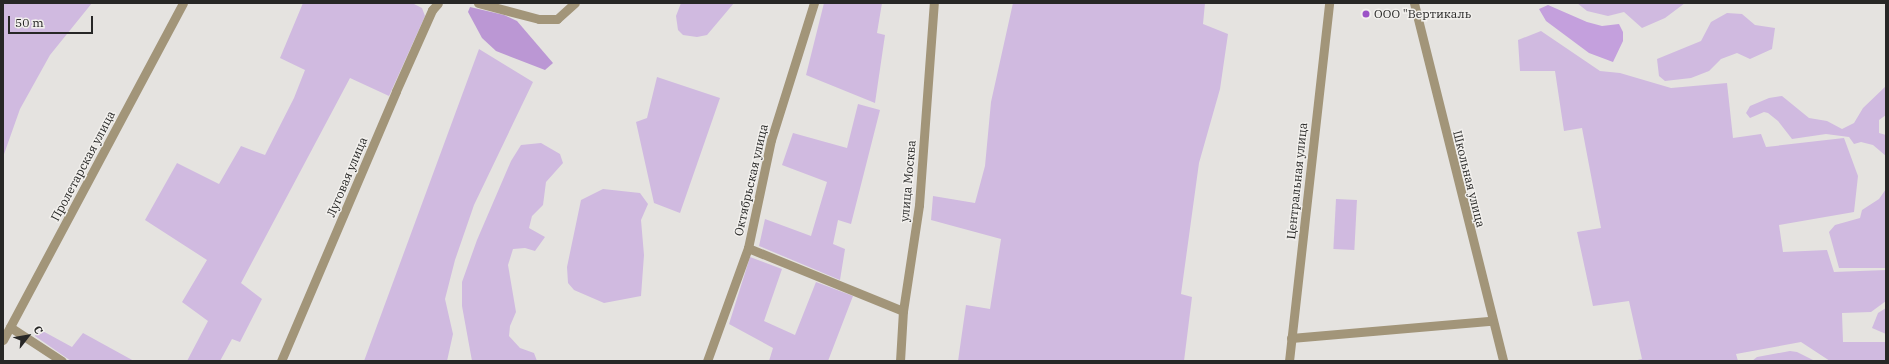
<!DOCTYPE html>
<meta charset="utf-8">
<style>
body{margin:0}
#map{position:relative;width:1889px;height:364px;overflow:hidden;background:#e5e3e0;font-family:"IBM Plex Serif",serif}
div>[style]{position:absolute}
.green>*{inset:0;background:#d0bae0;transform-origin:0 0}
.forest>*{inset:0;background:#bb97d4}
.water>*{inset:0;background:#c4a0dd}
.minor>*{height:9px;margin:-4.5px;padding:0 4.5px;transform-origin:4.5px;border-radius:4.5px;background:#a29579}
.dots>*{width:11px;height:11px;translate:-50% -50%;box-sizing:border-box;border:2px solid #f2f0ed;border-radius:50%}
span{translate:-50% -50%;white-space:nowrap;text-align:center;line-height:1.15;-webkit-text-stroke:3px #f2f0ed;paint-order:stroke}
.poi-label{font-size:12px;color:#272726}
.left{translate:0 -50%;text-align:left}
.street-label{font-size:12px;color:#272726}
.frame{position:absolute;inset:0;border:4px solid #272726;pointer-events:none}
.north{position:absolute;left:8px;top:316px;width:40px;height:40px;-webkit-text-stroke:3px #f2f0ed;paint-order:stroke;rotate:59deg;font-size:11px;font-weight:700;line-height:16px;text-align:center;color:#272726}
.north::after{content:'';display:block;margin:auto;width:14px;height:18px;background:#272726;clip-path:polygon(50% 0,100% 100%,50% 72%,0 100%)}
.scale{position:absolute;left:8px;top:16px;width:85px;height:18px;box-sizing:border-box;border:2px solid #272726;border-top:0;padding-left:5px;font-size:12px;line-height:14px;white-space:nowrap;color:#272726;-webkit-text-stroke:3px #f2f0ed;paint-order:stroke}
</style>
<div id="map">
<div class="green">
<i style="clip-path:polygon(3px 3px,92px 3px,50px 55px,20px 109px,3px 157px)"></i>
<i style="clip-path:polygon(303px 3px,412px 3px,422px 8px,425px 16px,389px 96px,350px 78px,241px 283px,262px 299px,240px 342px,232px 339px,220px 361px,187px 361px,208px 321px,182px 302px,207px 260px,145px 220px,177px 163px,219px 184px,241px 146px,265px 155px,294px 98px,305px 70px,280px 58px)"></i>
<i style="clip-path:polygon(681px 3px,734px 3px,707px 35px,697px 37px,683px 35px,678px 30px,676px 16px)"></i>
<i style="clip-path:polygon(824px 3px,882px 3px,877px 33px,885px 35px,875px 103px,806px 75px)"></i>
<i style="clip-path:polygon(1013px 3px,1205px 3px,1203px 24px,1228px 34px,1220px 89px,1199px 163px,1181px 294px,1192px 297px,1184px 361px,958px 361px,966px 305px,990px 309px,1001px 239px,931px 220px,933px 196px,975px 203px,985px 166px,991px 102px)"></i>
<i style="clip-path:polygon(1577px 3px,1685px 3px,1665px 18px,1642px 28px,1624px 12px,1608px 16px,1587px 11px)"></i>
<i style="clip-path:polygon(1727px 13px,1742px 14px,1755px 25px,1775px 28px,1772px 49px,1750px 59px,1737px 53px,1721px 59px,1709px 71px,1691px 78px,1665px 81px,1659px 76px,1657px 59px,1701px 41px,1711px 22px)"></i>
<i style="clip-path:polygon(1541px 31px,1600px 71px,1620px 73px,1671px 88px,1727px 83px,1733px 138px,1761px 134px,1766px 147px,1844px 138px,1858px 176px,1854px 212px,1779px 225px,1783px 252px,1827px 250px,1834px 272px,1886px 270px,1886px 301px,1871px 312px,1842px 313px,1843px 342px,1886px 342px,1886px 361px,1830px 361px,1801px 342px,1736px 354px,1738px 361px,1633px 361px,1642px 359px,1629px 301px,1593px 306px,1577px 232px,1601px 228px,1582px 128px,1564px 131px,1555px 71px,1520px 71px,1518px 40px)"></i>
<i style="clip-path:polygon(479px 49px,533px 82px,474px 205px,455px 260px,445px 299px,453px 334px,447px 361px,364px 361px)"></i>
<i style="clip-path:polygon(657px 77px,720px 98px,680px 213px,654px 203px,636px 122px,647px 118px)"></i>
<i style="clip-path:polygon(1886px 86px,1886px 115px,1879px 120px,1879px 133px,1886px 135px,1886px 156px,1873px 145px,1861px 142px,1854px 144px,1849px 137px,1826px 134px,1792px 139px,1778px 121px,1768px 113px,1764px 112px,1750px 118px,1746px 113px,1750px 106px,1769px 98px,1782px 96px,1809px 118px,1827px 121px,1842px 129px,1854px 123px,1863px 108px)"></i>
<i style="clip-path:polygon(858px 104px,880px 110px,851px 224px,838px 220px,833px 244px,845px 249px,840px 280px,759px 246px,765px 219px,811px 236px,827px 182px,782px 165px,793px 133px,847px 148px)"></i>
<i style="clip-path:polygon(541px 143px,560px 154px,563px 163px,546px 182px,543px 205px,532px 216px,529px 228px,545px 237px,535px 251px,525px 248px,513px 249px,508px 265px,516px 312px,510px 326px,509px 336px,520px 348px,534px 353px,537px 361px,472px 361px,462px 306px,462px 282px,477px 240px,511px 161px,521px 145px)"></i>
<i style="clip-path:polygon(603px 189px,640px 193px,648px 204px,641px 220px,644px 255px,641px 296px,604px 303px,574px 290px,568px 283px,567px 267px,581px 200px)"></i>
<i style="clip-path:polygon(1886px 189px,1886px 268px,1839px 268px,1829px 232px,1835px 225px,1860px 218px,1862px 210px,1879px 199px)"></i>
<i style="left:1336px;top:199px;width:21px;height:50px;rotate:3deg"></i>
<i style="clip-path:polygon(750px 257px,782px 269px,764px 321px,795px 335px,816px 282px,853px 296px,828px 361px,769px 361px,773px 348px,729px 324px)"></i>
<i style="clip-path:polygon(1886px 308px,1886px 334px,1872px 328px,1878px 313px)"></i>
<i style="clip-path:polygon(39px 329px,72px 347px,83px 333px,134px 361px,71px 361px,35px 336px)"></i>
<i style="clip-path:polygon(1790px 351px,1797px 352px,1815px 361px,1752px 361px,1757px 357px)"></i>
</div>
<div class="forest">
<i style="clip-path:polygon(470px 7px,504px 15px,517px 21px,553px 63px,545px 70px,496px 51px,482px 38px,468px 12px)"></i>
</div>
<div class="water">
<i style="clip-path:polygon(1548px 5px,1587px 22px,1602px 26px,1619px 24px,1623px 32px,1623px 41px,1613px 62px,1589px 53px,1546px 21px,1539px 9px)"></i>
</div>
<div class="minor">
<i style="left:478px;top:3px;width:63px;rotate:14.7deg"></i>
<i style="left:539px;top:19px;width:18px"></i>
<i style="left:557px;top:19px;width:24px;rotate:-42deg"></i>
<i style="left:1414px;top:3px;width:369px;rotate:76deg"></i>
<i style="left:748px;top:248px;width:167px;rotate:22.1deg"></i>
<i style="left:10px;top:327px;width:62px;rotate:33.2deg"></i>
<i style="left:1291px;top:338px;width:201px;rotate:-4.9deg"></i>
<i style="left:3px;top:340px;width:382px;rotate:-61.9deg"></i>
<i style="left:281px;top:361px;width:293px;rotate:-66.9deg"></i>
<i style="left:396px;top:91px;width:89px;rotate:-66deg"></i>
<i style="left:432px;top:10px;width:9px;rotate:-49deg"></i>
<i style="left:707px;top:361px;width:120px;rotate:-70.1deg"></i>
<i style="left:748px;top:248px;width:110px;rotate:-78deg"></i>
<i style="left:771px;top:140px;width:144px;rotate:-72.6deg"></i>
<i style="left:900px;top:361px;width:50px;rotate:-86.6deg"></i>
<i style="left:903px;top:311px;width:107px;rotate:-81.4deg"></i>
<i style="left:919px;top:205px;width:203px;rotate:-85.8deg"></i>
<i style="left:1289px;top:361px;width:360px;rotate:-83.6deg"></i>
</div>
<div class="dots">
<i style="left:1366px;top:14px;background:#9c54c7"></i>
</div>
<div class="poi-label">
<span class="left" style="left:1374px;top:14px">ООО "Вертикаль</span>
</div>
<div class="street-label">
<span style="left:83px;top:166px;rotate:-62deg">Пролетарская улица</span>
<span style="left:347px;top:177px;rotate:-67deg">Луговая улица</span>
<span style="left:1469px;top:179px;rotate:76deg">Школьная улица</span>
<span style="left:751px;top:180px;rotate:-77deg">Октябрьская улица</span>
<span style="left:908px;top:181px;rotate:-85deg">улица Москва</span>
<span style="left:1297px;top:181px;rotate:-84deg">Центральная улица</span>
</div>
<div class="frame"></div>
<div class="north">С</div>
<div class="scale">50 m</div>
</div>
